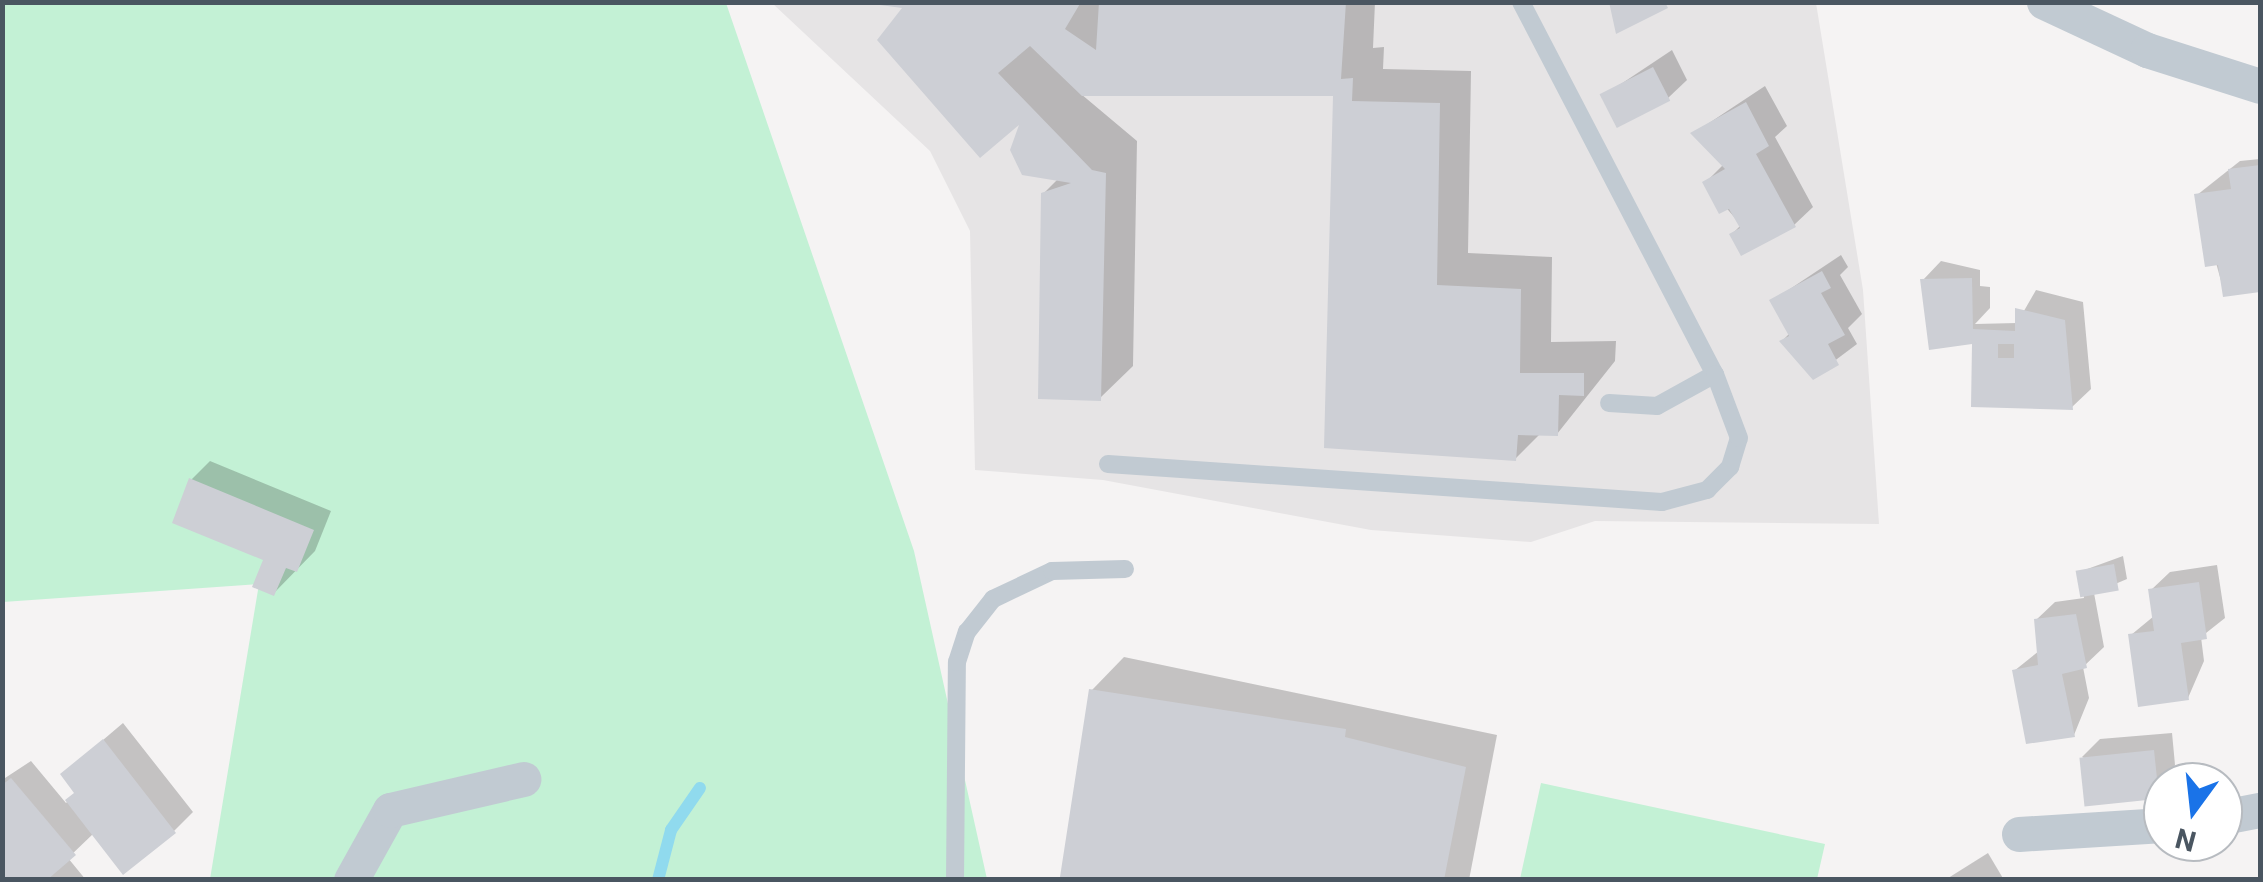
<!DOCTYPE html>
<style>
body{margin:0}
#map{position:relative;width:2263px;height:882px;overflow:hidden;background:#f5f3f3;font-family:Roboto,sans-serif}
div>[style]{position:absolute}
.education>*{inset:0;background:#e6e4e5}
.green>*{inset:0;background:#c3f1d5}
.shadow>*{inset:0;background:#0003}
.stream>*{height:12px;margin:-6px;padding:0 6px;transform-origin:6px;border-radius:6px;background:#90daee}
.building>*{inset:0;background:#cdcfd5;transform-origin:0 0}
.service>*{height:18px;margin:-9px;padding:0 9px;transform-origin:9px;border-radius:9px;background:#c1cad2}
.minor>*{height:35px;margin:-17.5px;padding:0 17.5px;transform-origin:17.5px;border-radius:17.5px;background:#c1cad2}
span{translate:-50% -50%;white-space:nowrap;text-align:center;line-height:1.15;-webkit-text-stroke:9px #fff;paint-order:stroke}
.frame{position:absolute;inset:0;border:5px solid #4a5661;pointer-events:none}
.north{position:absolute;left:2143px;top:762px;width:100px;height:100px;box-sizing:border-box;background:#fff;border:2px solid #b7bbc0;border-radius:50%;rotate:195deg;font-size:28px;font-weight:700;line-height:40px;text-align:center;color:#4a5661}
.north::after{content:'';display:block;margin:auto;width:35px;height:45px;background:#1a73e8;clip-path:polygon(50% 0,100% 100%,50% 72%,0 100%)}
</style>
<div id="map">
<div class="education">
<i style="clip-path:polygon(772px 3px,1816px 3px,1863px 290px,1879px 524px,1595px 521px,1531px 542px,1371px 530px,1103px 480px,975px 470px,970px 231px,930px 151px)"></i>
</div>
<div class="green">
<i style="clip-path:polygon(3px 3px,726px 3px,914px 551px,987px 879px,210px 879px,259px 584px,3px 602px)"></i>
<i style="clip-path:polygon(1541px 783px,1825px 844px,1817px 879px,1520px 879px)"></i>
</div>
<div class="shadow">
<i style="clip-path:polygon(866px 2px,1375px 2px,1373px 48px,1384px 47px,1383px 69px,1471px 71px,1468px 253px,1552px 257px,1551px 342px,1616px 341px,1615px 361px,1557px 434px,1541px 433px,1515px 459px,1335px 93px,1081px 94px,1137px 141px,1133px 366px,1100px 398px,1043px 194px,1059px 178px,1024px 117px,908px 5px)"></i>
<i style="clip-path:polygon(1672px 50px,1687px 80px,1668px 98px,1603px 96px)"></i>
<i style="clip-path:polygon(1765px 86px,1787px 126px,1775px 137px,1813px 207px,1794px 225px,1732px 234px,1741px 225px,1705px 183px,1724px 164px,1694px 133px)"></i>
<i style="clip-path:polygon(2260px 159px,2260px 290px,2225px 295px,2197px 195px,2240px 161px)"></i>
<i style="clip-path:polygon(1841px 255px,1848px 267px,1840px 275px,1862px 314px,1848px 328px,1857px 344px,1813px 377px,1782px 341px,1790px 333px,1772px 301px)"></i>
<i style="clip-path:polygon(1941px 261px,1980px 270px,1980px 286px,1990px 287px,1990px 308px,1975px 324px,2017px 323px,2036px 290px,2083px 302px,2091px 389px,2072px 407px,1973px 404px,1975px 342px,1923px 280px)"></i>
<i style="clip-path:polygon(210px 461px,331px 511px,315px 551px,274px 593px,266px 559px,191px 480px)"></i>
<i style="clip-path:polygon(2123px 556px,2127px 579px,2094px 593px,2104px 647px,2083px 667px,2089px 698px,2074px 735px,2014px 671px,2039px 651px,2036px 620px,2055px 602px,2084px 598px,2079px 572px)"></i>
<i style="clip-path:polygon(2217px 565px,2225px 618px,2201px 637px,2204px 661px,2188px 698px,2131px 635px,2154px 616px,2151px 590px,2170px 572px)"></i>
<i style="clip-path:polygon(1124px 657px,1497px 735px,1469px 880px,1064px 880px,1092px 690px)"></i>
<i style="clip-path:polygon(123px 723px,193px 812px,174px 831px,94px 833px,68px 858px,86px 880px,2px 880px,2px 780px,31px 761px,66px 803px,77px 792px,63px 774px)"></i>
<i style="clip-path:polygon(2172px 733px,2175px 765px,2158px 796px,2082px 757px,2100px 739px)"></i>
<i style="clip-path:polygon(1988px 853px,2004px 880px,1945px 880px)"></i>
</div>
<div class="stream">
<i style="left:658px;top:880px;width:52px;rotate:-75.4deg"></i>
<i style="left:671px;top:830px;width:51px;rotate:-55.4deg"></i>
</div>
<div class="building">
<i style="clip-path:polygon(858px 2px,1081px 2px,1065px 29px,1096px 50px,1099px 2px,1346px 2px,1341px 79px,1353px 78px,1352px 101px,1440px 103px,1437px 285px,1521px 289px,1520px 373px,1584px 373px,1584px 396px,1559px 395px,1558px 436px,1518px 435px,1516px 461px,1324px 448px,1333px 96px,1082px 96px,1030px 46px,998px 73px,1092px 170px,1106px 173px,1101px 401px,1038px 399px,1041px 193px,1071px 183px,1022px 175px,1010px 150px,1019px 125px,980px 158px,877px 40px,902px 8px)"></i>
<i style="clip-path:polygon(1609px 2px,1665px 2px,1668px 8px,1616px 34px)"></i>
<i style="left:1653px;top:67px;width:38px;height:60px;rotate:63deg"></i>
<i style="clip-path:polygon(1746px 102px,1769px 146px,1756px 154px,1796px 227px,1741px 256px,1729px 234px,1740px 228px,1729px 209px,1719px 214px,1702px 182px,1725px 169px,1690px 133px)"></i>
<i style="clip-path:polygon(2260px 165px,2260px 292px,2223px 297px,2218px 265px,2205px 267px,2194px 194px,2231px 189px,2228px 169px)"></i>
<i style="clip-path:polygon(1822px 271px,1831px 288px,1821px 293px,1845px 335px,1828px 344px,1839px 365px,1813px 380px,1779px 341px,1789px 336px,1769px 300px)"></i>
<i style="clip-path:polygon(evenodd,1972px 278px,1973px 329px,2015px 331px,2015px 308px,2065px 320px,2073px 410px,1971px 407px,1972px 344px,1929px 350px,1920px 279px,1972px 278px,1998px 344px,2014px 344px,2014px 358px,1998px 358px,1998px 344px)"></i>
<i style="clip-path:polygon(189px 478px,314px 530px,297px 572px,286px 568px,274px 596px,252px 587px,263px 560px,172px 523px)"></i>
<i style="left:2114px;top:564px;width:27px;height:39px;rotate:80deg"></i>
<i style="clip-path:polygon(2199px 582px,2207px 639px,2181px 643px,2189px 700px,2138px 707px,2128px 634px,2154px 631px,2148px 589px)"></i>
<i style="clip-path:polygon(2076px 614px,2087px 668px,2062px 674px,2075px 737px,2026px 744px,2012px 670px,2038px 665px,2034px 619px)"></i>
<i style="clip-path:polygon(1089px 689px,1346px 729px,1345px 737px,1466px 767px,1444px 880px,1060px 877px)"></i>
<i style="clip-path:polygon(103px 739px,176px 833px,123px 875px,65px 800px,74px 793px,60px 774px)"></i>
<i style="left:2154px;top:750px;width:49px;height:75px;rotate:84deg"></i>
<i style="clip-path:polygon(11px 778px,76px 855px,47px 880px,2px 880px,2px 785px)"></i>
</div>
<div class="service">
<i style="left:1521px;top:2px;width:420px;rotate:62.5deg"></i>
<i style="left:1715px;top:374px;width:66px;rotate:151.1deg"></i>
<i style="left:1657px;top:406px;width:48px;rotate:-176.4deg"></i>
<i style="left:1108px;top:464px;width:555px;rotate:3.92deg"></i>
<i style="left:1662px;top:502px;width:47px;rotate:-14.9deg"></i>
<i style="left:1707px;top:490px;width:33px;rotate:-45deg"></i>
<i style="left:1730px;top:467px;width:30px;rotate:-73deg"></i>
<i style="left:1739px;top:438px;width:68px;rotate:-110.6deg"></i>
<i style="left:955px;top:880px;width:218px;rotate:-89.5deg"></i>
<i style="left:957px;top:662px;width:32px;rotate:-72deg"></i>
<i style="left:967px;top:632px;width:42px;rotate:-51.8deg"></i>
<i style="left:993px;top:599px;width:65px;rotate:-25.4deg"></i>
<i style="left:1052px;top:571px;width:73px;rotate:-1.6deg"></i>
</div>
<div class="minor">
<i style="left:2044px;top:2px;width:114px;rotate:25deg"></i>
<i style="left:2147px;top:50px;width:119px;rotate:17.7deg"></i>
<i style="left:2223px;top:817px;width:38px;rotate:-11deg"></i>
<i style="left:2019px;top:834px;width:144px;rotate:-3.6deg"></i>
<i style="left:351px;top:880px;width:80px;rotate:-60.9deg"></i>
<i style="left:390px;top:810px;width:137px;rotate:-13.1deg"></i>
</div>
<div class="frame"></div>
<div class="north">N</div>
</div>
